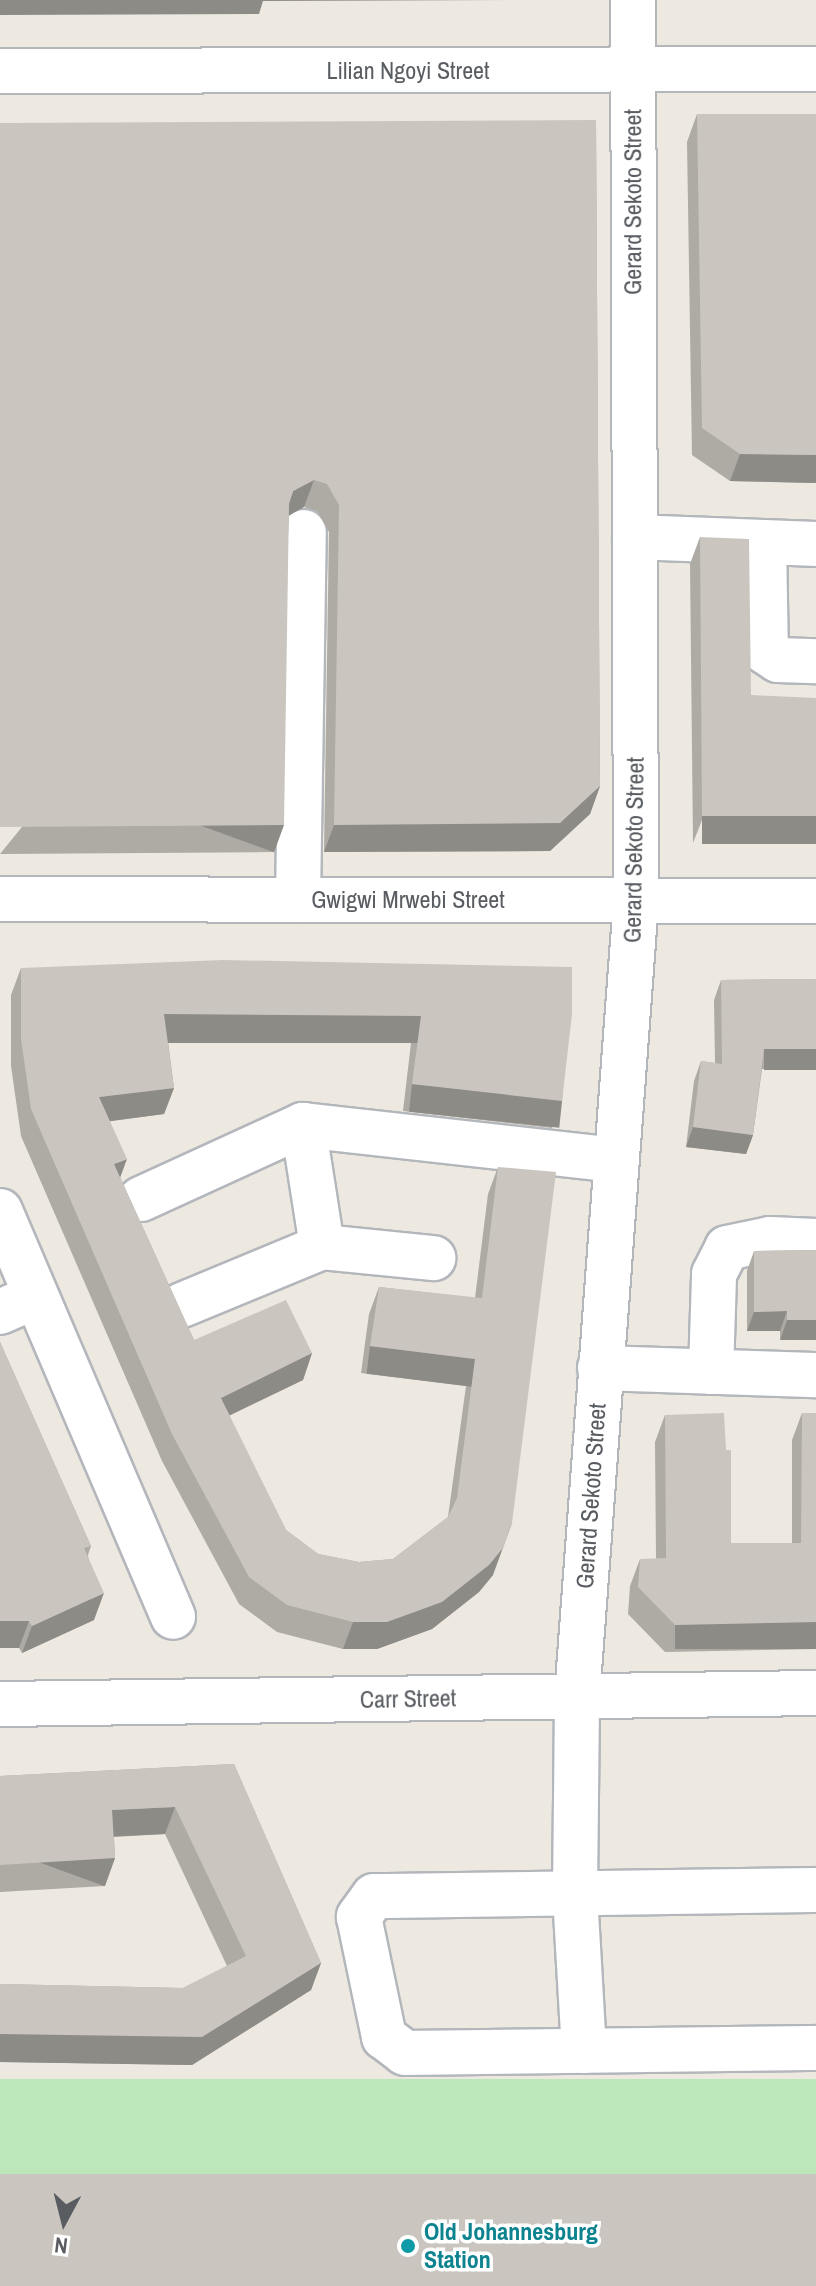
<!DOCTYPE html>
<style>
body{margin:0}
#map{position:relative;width:816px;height:2286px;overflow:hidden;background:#ede9e0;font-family:"Archivo Narrow",sans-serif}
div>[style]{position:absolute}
.green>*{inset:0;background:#bce7ba;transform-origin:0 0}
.roads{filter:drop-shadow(2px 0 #b3b7bc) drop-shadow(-2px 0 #b3b7bc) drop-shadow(0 2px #b3b7bc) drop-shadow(0 -2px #b3b7bc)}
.minor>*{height:44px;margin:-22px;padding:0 22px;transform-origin:22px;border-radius:22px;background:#fff}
.wall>*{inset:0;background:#aeaaa4}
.shaded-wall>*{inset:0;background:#8d8b86;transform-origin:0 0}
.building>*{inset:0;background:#cac6bf;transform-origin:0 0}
.dots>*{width:22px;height:22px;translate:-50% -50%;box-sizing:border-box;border:4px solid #fff;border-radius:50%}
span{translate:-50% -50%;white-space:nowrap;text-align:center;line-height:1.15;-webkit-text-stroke:7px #fff;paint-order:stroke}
.street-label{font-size:24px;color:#595d62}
.culture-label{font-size:24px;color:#0d838f;font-weight:700}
.left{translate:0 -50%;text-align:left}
.north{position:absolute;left:24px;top:2182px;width:80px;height:80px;-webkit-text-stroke:6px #fff;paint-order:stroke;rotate:187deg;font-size:22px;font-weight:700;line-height:32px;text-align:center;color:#595d62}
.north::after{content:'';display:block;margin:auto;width:28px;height:36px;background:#595d62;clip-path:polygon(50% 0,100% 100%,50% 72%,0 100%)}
</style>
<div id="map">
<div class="green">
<i style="left:816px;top:2079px;width:207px;height:816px;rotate:90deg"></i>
</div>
<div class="roads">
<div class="minor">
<i style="left:0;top:71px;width:816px;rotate:-0.14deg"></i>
<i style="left:635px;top:537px;width:181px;rotate:2.2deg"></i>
<i style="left:764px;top:542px;width:110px;rotate:89deg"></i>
<i style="left:766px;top:652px;width:14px;rotate:34deg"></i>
<i style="left:778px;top:660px;width:38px;rotate:2deg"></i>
<i style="left:0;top:899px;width:816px;rotate:0.14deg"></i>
<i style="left:298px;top:900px;width:368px;rotate:-89.1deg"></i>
<i style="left:303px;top:1125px;width:123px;rotate:81.1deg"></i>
<i style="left:141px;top:1199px;width:178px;rotate:-24.6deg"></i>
<i style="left:303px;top:1125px;width:314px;rotate:6.4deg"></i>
<i style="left:0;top:1211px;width:441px;rotate:66.9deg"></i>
<i style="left:182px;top:1305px;width:152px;rotate:-22.5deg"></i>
<i style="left:322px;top:1247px;width:112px;rotate:5.7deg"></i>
<i style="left:0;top:1312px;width:39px;rotate:-24deg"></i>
<i style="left:600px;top:1368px;width:216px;rotate:1.9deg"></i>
<i style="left:711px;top:1372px;width:98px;rotate:-88.2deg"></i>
<i style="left:714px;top:1274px;width:29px;rotate:-63deg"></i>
<i style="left:727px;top:1248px;width:44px;rotate:-11.8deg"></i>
<i style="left:770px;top:1239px;width:46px;rotate:2.5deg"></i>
<i style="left:0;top:1704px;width:816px;rotate:-0.77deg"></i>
<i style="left:816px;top:1890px;width:442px;rotate:179.2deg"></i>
<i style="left:374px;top:1896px;width:26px;rotate:126deg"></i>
<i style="left:359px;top:1917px;width:123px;rotate:78.2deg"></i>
<i style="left:384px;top:2037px;width:26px;rotate:37deg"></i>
<i style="left:405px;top:2053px;width:411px;rotate:-0.7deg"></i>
<i style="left:584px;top:2051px;width:158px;rotate:-93.3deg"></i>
<i style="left:575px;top:1893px;width:196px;rotate:-89.4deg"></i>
<i style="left:577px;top:1697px;width:798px;rotate:-85.76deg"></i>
<i style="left:636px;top:901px;width:901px;rotate:-90.19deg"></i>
</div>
</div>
<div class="wall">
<i style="clip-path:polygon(697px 114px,816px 114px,816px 483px,730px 481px,692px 455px,687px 142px)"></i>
<i style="clip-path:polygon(596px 120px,600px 786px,590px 814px,550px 851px,324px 852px,329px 532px,317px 511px,304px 507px,289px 515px,274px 852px,0 854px)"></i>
<i style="clip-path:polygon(700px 537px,751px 695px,693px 843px,690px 564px)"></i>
<i style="clip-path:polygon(572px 967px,562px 1101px,552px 1128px,403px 1111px,411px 1043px,168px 1041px,174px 1088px,164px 1114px,110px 1121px,120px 1177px,194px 1340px,312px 1353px,303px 1380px,229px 1416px,286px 1530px,318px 1554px,359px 1562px,393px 1559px,448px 1517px,466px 1386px,361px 1373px,369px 1314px,379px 1287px,475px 1298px,488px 1194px,498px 1167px,493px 1575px,479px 1592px,432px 1629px,377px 1649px,343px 1649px,277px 1632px,239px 1604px,162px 1461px,21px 1136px,11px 1066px,11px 995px,21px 968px)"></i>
<i style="clip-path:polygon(816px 979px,816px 1069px,762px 1069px,753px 1135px,746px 1154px,686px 1147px,694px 1081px,701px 1061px,715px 1063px,714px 1000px,721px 980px)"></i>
<i style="clip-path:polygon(816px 1250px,780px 1340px,780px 1331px,747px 1331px,747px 1271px,754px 1251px)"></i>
<i style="clip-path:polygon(0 1342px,91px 1546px,88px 1555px,94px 1620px,22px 1653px,19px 1648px,0 1648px)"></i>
<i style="clip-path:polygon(802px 1413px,816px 1413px,816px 1649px,665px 1652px,628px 1614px,630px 1586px,640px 1559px,656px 1559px,655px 1442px,665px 1415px,731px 1543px,792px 1543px,792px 1440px)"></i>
<i style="clip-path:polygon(234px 1764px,321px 1963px,311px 1990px,192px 2065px,0 2062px,0 1984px,183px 1988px,227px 1966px,165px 1834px,114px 1837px,115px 1858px,105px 1886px,0 1892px,0 1776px)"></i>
</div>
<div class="shaded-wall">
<i style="clip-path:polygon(0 0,532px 0,263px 1px,259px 14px,0 15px)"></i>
<i style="clip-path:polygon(740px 454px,816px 455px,816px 483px,730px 481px)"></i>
<i style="clip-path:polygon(314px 480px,304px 507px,283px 519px,293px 491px)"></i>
<i style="clip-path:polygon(600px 786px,590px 814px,550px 851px,324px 852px,334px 825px)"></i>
<i style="left:702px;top:816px;width:114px;height:28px"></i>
<i style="left:284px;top:825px;width:29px;height:284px;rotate:110deg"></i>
<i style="left:164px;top:1014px;width:257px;height:29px"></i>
<i style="left:764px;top:1049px;width:52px;height:21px"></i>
<i style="left:412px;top:1084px;width:151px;height:28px;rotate:6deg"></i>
<i style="clip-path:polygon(174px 1088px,164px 1114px,89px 1124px,99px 1097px)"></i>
<i style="clip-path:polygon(693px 1127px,753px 1135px,746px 1154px,686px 1147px)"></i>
<i style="clip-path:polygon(127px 1159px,117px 1186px,114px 1164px)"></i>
<i style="clip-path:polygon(787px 1311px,780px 1331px,747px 1331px,754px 1312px)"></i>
<i style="clip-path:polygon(787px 1320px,816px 1320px,816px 1340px,780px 1340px)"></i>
<i style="left:370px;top:1346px;width:106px;height:28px;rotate:7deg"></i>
<i style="clip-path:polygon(312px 1353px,303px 1380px,211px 1424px,221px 1398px)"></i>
<i style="clip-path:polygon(512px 1523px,493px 1575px,479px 1592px,432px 1629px,377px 1649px,343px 1649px,353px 1622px)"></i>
<i style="clip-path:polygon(104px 1593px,94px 1620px,22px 1653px,32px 1626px)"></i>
<i style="clip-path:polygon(0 1621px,29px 1621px,19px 1648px,0 1648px)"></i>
<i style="left:816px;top:1622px;width:27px;height:141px;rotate:90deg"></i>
<i style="clip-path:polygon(175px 1807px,165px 1834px,102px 1837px,112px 1810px)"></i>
<i style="left:115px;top:1858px;width:30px;height:115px;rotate:110deg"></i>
<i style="clip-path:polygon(321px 1963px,311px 1990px,192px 2065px,0 2062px,0 2034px)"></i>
</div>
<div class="building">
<i style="clip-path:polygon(697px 114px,816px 114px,816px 455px,740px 454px,702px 428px)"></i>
<i style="clip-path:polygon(596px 120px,600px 786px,560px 823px,334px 825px,339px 505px,327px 484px,314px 480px,293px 491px,289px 504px,284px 825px,0 827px,0 123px)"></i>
<i style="clip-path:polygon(700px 537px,749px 539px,751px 695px,816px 698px,816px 816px,702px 816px)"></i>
<i style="clip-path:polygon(223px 960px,572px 967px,572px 1014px,562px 1101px,412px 1084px,421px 1016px,164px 1014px,174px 1088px,99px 1097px,127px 1159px,114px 1164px,194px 1340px,286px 1300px,312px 1353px,221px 1398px,286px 1530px,318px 1554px,359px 1562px,393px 1559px,448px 1517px,457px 1498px,475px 1359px,370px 1346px,379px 1287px,482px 1298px,498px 1167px,556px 1172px,512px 1523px,503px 1548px,489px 1565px,442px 1602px,387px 1622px,353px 1622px,287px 1605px,249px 1577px,172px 1434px,31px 1109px,21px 1039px,21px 968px)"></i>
<i style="clip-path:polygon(816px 979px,816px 1049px,764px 1049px,753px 1135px,693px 1127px,701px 1061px,722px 1064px,721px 980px)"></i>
<i style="clip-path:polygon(816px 1250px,816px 1320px,787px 1320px,787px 1311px,754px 1312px,754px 1251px)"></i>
<i style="clip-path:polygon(0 1342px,91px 1546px,84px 1548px,104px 1593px,32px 1626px,29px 1621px,0 1621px)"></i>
<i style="clip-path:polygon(724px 1413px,726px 1450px,731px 1450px,731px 1543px,801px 1543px,802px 1413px,816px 1413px,816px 1622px,675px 1625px,638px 1587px,640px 1559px,666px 1558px,665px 1415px)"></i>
<i style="clip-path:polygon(234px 1764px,321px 1963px,202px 2037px,0 2034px,0 1984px,183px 1988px,246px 1956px,175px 1807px,112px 1810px,115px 1858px,0 1865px,0 1776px)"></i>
<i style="left:816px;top:2174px;width:112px;height:816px;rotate:90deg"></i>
</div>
<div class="dots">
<i style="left:408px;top:2246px;background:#0f9aa8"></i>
</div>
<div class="street-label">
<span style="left:408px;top:71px">Lilian Ngoyi Street</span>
<span style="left:633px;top:202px;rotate:-90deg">Gerard Sekoto Street</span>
<span style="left:634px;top:850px;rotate:-89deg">Gerard Sekoto Street</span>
<span style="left:408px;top:900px">Gwigwi Mrwebi Street</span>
<span style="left:591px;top:1496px;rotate:-86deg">Gerard Sekoto Street</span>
<span style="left:408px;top:1699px;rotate:-1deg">Carr Street</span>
</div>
<div class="culture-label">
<span class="left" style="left:424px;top:2246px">Old Johannesburg<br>Station</span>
</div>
<div class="north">N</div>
</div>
